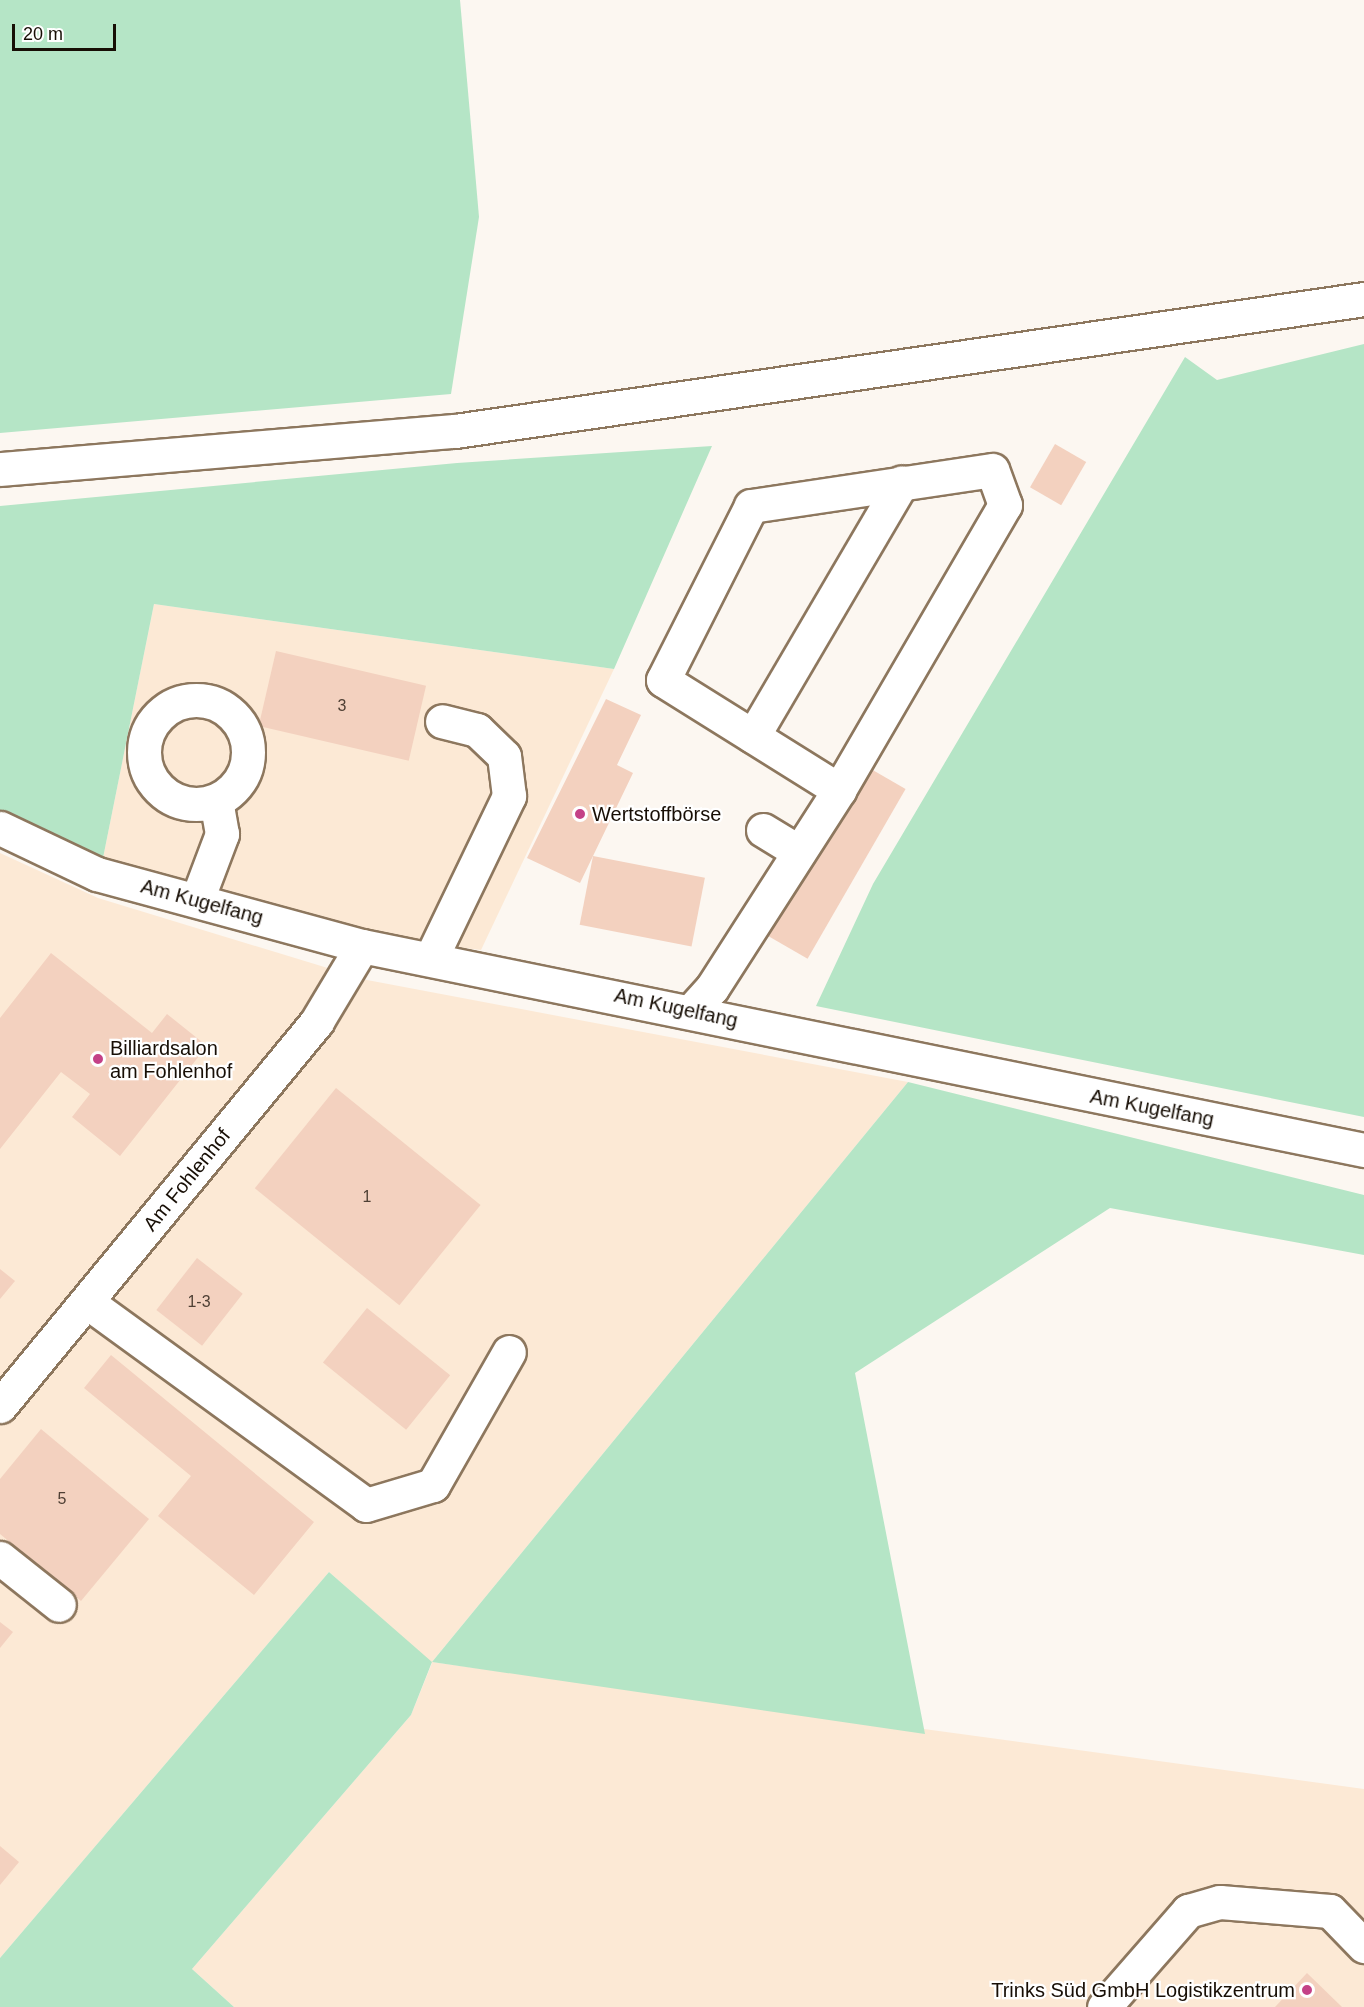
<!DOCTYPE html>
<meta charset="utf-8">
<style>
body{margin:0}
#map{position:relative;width:1364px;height:2007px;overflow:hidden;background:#fcf7f1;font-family:Arial,sans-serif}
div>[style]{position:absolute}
.built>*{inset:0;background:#fce9d5}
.green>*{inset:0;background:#b5e5c6}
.building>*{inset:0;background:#f3d1bf;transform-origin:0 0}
.roads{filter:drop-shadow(2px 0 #8d775e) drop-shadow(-2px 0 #8d775e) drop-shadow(0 2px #8d775e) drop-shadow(0 -2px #8d775e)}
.minor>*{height:33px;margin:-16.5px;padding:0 16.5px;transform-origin:16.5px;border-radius:16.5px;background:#fff}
.minor>.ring{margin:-16.5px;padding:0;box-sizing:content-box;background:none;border:33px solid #fff;border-radius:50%}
.major>*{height:33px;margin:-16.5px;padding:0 16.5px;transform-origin:16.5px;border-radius:16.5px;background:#fff}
.dots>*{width:16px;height:16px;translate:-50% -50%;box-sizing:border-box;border:3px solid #fff;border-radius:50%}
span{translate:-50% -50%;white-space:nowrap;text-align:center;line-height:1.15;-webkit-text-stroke:4.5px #fff;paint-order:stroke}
.number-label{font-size:16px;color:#4e3f34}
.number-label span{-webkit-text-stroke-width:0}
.poi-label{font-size:20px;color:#170e05}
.left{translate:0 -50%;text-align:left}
.right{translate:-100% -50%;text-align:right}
.street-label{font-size:20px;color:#170e05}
.scale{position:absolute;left:12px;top:24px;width:104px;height:27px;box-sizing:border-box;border:3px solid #170e05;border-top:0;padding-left:8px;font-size:18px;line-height:21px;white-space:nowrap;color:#170e05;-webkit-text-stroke:4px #fff;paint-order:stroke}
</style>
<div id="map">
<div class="built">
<i style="clip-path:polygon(154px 604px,614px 669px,481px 950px,380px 938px,103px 858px)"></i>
<i style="clip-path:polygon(0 853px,98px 898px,367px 980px,908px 1082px,432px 1662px,1364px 1789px,1364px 2007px,234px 2007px,192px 1969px,411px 1715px,432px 1663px,329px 1572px,0 1958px)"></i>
</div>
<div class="green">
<i style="clip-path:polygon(0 0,460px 0,479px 217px,451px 394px,0 433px)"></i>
<i style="clip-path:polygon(1364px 344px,1364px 1117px,816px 1006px,873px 884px,1185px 357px,1217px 380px)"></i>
<i style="clip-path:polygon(712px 446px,614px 669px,154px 604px,103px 858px,0 811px,0 506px,457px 463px)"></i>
<i style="clip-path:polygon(908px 1082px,1364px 1195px,1364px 1255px,1110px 1208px,855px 1373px,925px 1734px,432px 1662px,411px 1715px,192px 1969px,234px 2007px,0 2007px,0 1958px,329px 1572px,432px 1662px)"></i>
</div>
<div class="building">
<i style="left:1055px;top:444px;width:36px;height:50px;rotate:30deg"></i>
<i style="left:276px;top:651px;width:154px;height:77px;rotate:13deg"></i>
<i style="clip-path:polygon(606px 699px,641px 715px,617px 765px,633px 773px,580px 883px,527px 858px)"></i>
<i style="left:864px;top:765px;width:48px;height:196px;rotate:30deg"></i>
<i style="left:593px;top:856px;width:114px;height:70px;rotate:11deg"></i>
<i style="clip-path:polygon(51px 953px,152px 1033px,167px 1014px,207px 1046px,120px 1156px,72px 1117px,90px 1094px,61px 1072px,0 1149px,0 1018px)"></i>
<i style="left:336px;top:1088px;width:186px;height:129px;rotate:39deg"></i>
<i style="left:197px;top:1258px;width:58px;height:66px;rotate:38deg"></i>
<i style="clip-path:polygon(0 1269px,15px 1281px,0 1299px)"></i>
<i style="left:367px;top:1308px;width:107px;height:70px;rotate:39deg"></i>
<i style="clip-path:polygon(111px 1355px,314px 1522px,254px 1595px,158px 1516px,191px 1476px,84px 1388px)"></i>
<i style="clip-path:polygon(41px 1429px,149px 1519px,81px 1601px,0 1534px,0 1479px)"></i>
<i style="clip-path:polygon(0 1622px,13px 1632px,0 1648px)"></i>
<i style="clip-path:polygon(0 1846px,19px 1862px,0 1885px)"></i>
<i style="clip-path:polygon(1307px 1973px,1342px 2007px,1275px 2007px)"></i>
</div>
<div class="roads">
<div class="minor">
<i class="ring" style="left:144px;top:700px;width:71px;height:71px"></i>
<i style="left:753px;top:736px;width:294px;rotate:-59.6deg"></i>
<i style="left:0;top:828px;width:107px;rotate:25.4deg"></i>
<i style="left:97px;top:874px;width:275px;rotate:15.2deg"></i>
<i style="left:362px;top:946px;width:1023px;rotate:11.51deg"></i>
<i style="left:763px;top:830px;width:42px;rotate:31.4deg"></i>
<i style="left:197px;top:900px;width:71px;rotate:-69.3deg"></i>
<i style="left:222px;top:834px;width:34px;rotate:-100deg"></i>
<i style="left:432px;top:956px;width:178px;rotate:-64.3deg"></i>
<i style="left:509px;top:796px;width:40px;rotate:-97.1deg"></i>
<i style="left:504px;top:756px;width:37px;rotate:-136deg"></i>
<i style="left:477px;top:730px;width:36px;rotate:-166deg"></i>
<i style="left:692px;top:1010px;width:30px;rotate:-48deg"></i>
<i style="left:712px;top:988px;width:235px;rotate:-57.3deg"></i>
<i style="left:839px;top:790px;width:330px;rotate:-59.8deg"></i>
<i style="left:1005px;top:505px;width:37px;rotate:-110deg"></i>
<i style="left:992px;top:470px;width:244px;rotate:171.5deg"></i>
<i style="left:751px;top:506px;width:195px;rotate:116.8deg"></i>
<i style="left:663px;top:680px;width:208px;rotate:32deg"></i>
<i style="left:87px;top:1302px;width:345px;rotate:36deg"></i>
<i style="left:366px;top:1505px;width:70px;rotate:-16.6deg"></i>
<i style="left:433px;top:1485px;width:153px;rotate:-60.3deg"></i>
<i style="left:0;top:1406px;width:499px;rotate:-50.5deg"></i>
<i style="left:317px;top:1021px;width:87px;rotate:-59deg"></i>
<i style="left:0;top:1558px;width:75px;rotate:38.5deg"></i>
<i style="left:1104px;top:2007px;width:128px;rotate:-48.8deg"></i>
<i style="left:1188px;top:1911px;width:33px;rotate:-16deg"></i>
<i style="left:1220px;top:1902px;width:110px;rotate:4.7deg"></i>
<i style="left:1330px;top:1911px;width:49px;rotate:45.8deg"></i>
</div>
<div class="major">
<i style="left:0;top:469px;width:457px;rotate:-4.8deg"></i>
<i style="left:455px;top:431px;width:919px;rotate:-8.26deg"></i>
</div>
</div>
<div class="dots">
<i style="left:580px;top:814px;background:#c44187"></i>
<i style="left:98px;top:1059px;background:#c44187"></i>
<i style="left:1307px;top:1990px;background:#c44187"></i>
</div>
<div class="number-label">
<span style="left:342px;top:706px">3</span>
<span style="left:367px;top:1197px">1</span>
<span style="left:199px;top:1302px">1-3</span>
<span style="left:62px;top:1499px">5</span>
</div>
<div class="poi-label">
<span class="left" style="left:592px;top:814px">Wertstoffbörse</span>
<span class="left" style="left:110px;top:1060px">Billiardsalon<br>am Fohlenhof</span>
<span class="right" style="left:1295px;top:1990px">Trinks Süd GmbH Logistikzentrum</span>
</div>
<div class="street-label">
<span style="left:202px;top:902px;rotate:15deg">Am Kugelfang</span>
<span style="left:676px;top:1008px;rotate:12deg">Am Kugelfang</span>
<span style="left:1152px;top:1108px;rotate:11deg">Am Kugelfang</span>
<span style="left:187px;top:1180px;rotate:-51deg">Am Fohlenhof</span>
</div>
<div class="scale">20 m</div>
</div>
